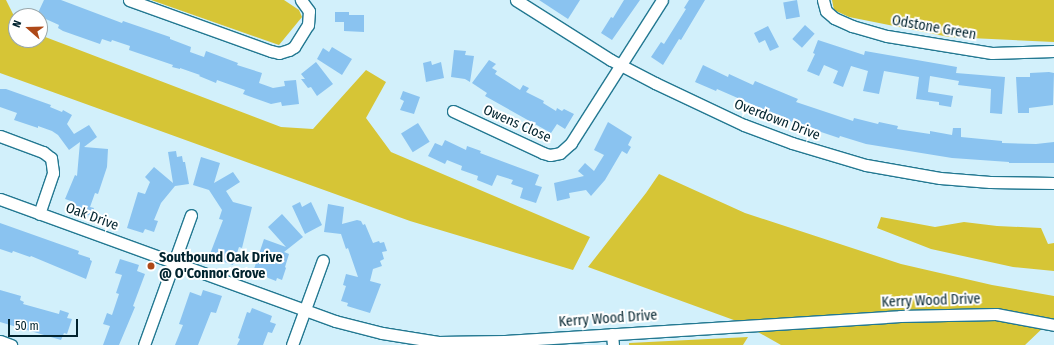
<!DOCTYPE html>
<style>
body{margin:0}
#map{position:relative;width:1054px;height:345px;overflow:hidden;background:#d2f0fb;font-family:"Fira Sans Condensed",sans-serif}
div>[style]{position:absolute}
.green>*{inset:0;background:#d6c536}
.building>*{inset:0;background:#8ac3f0;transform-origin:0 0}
.roads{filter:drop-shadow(1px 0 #237891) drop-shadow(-1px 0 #237891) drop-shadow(0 1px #237891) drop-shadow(0 -1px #237891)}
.minor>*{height:11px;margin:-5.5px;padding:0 5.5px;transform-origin:5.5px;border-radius:5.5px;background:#fff}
.dots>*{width:11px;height:11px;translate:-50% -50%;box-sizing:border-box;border:2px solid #fff;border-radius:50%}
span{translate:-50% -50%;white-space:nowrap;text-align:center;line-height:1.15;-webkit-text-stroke:4px #fff;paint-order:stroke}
.street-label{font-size:14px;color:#01232e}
.poi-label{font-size:14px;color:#01232e;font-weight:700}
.left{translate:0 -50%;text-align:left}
.north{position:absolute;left:8px;top:8px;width:40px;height:40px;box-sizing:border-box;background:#fff;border:1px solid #99a7ab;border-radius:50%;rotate:290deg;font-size:11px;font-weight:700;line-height:16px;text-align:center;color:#01232e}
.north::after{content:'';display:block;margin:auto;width:14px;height:18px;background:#ae4918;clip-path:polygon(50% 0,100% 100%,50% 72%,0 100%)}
.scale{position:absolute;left:8px;top:319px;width:70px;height:18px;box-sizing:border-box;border:2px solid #01232e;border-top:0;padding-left:5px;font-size:12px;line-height:14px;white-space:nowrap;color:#01232e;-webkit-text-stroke:3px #fff;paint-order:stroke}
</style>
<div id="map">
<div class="green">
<i style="clip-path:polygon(0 0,6px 0,16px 20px,16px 40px,40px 40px,40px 35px,281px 127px,313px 129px,366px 70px,386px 82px,366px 118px,391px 152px,590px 237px,573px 270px,410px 221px,0 73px)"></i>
<i style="clip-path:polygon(151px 0,284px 0,299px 10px,302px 17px,279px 45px)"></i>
<i style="clip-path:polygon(832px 0,1054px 0,1054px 42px,949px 37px,849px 17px,834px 10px)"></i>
<i style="clip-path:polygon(659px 174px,745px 213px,901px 264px,992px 285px,1054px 296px,1054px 325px,1047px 324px,1025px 345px,781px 345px,742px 323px,588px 267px,646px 193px)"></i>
<i style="clip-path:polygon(881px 217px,935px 227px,964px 222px,997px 226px,1041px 228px,1048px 244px,1054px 243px,1054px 271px,1013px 267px,931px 249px,877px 228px)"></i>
<i style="clip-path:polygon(748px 337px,743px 345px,629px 345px,629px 343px)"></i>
</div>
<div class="building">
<i style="clip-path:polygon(44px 0,61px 0,122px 23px,123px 21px,170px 37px,170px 39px,191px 47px,190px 52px,204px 57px,206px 51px,238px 63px,237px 65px,262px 73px,259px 83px,273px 88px,285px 86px,284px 81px,296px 80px,299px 104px,282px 106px,281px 102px,271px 104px,243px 94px,245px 90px,217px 80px,216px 83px,199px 76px,200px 75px,180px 68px,180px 69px,172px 67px,173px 65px,129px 50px,130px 46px,112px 40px,111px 42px,102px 39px,100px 44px,63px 31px,58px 28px,59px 25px,37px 15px)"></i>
<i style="clip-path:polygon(539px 0,580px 0,568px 19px)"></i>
<i style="clip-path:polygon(624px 0,640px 0,612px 40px,601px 33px,611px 17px,613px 18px)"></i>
<i style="clip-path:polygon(689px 0,705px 0,681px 40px,679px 39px,663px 65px,651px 57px,661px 42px,664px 44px,686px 9px,684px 8px)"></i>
<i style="left:797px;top:0;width:17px;height:14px;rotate:80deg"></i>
<i style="clip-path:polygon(335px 12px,349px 12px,349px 15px,364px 15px,364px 32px,344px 31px,344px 22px,335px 22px)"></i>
<i style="left:805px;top:25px;width:13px;height:19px;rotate:42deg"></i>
<i style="clip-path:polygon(768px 26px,779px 47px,770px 51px,765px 40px,759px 43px,754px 33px)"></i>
<i style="clip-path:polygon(818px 40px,864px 55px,865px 51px,957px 67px,956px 73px,1005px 77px,1002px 114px,990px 113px,991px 89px,958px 85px,959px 81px,930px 76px,928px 92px,953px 96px,951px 107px,939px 105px,939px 102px,916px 99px,919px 77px,884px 71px,879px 94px,863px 91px,868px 71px,851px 66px,843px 87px,833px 83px,838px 71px,824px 65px,819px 76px,807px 71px,815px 54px,813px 53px)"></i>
<i style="clip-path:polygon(332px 47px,352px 59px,342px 75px,317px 59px,323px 48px,329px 52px)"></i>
<i style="clip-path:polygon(454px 50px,466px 51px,465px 55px,474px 56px,470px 82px,465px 79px,451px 77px)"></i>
<i style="clip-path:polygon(489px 60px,496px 64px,492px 68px,497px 71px,495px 74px,520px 90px,523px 85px,529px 88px,526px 92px,544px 101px,543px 103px,556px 111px,557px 108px,562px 111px,564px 109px,574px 114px,565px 129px,557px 124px,551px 133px,485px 96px,487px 93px,472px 83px)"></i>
<i style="clip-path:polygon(431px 61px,432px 65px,441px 62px,444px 78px,426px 82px,423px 63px)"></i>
<i style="clip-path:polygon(316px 62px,333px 84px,317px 96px,311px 87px,308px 88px,301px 79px,305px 79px,301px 74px)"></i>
<i style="clip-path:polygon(703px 65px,728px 77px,729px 74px,753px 85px,755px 81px,798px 99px,796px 102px,853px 121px,854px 118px,878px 124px,879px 122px,898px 126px,897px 129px,930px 134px,930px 131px,952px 135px,953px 128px,961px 128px,961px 137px,1002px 141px,1002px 143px,1036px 144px,1054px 142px,1054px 163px,1009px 163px,1009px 162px,952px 158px,866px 144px,840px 136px,839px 138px,797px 124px,717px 89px,716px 91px,695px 82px)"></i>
<i style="clip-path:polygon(1049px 72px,1054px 73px,1053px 105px,1029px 108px,1029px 113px,1018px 113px,1016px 77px,1030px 77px,1030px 73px)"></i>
<i style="clip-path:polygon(0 89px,6px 89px,51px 105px,50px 107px,62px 112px,63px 110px,72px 115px,67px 124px,74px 134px,89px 125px,97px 137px,84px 147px,108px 149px,107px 167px,98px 194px,95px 193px,90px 207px,94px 208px,91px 216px,71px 209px,74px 202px,65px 199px,75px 175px,77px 176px,80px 142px,69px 150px,58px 135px,52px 131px,38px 126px,38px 128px,14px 120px,17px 113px,0 107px)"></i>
<i style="clip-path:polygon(403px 91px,420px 97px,414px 114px,400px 110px,404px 101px,400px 99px)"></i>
<i style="clip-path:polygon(608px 122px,632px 137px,628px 145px,631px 147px,627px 154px,622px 151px,605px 180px,591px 196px,586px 190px,569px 193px,570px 198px,557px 201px,554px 183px,584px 176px,578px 171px,585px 163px,594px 171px,604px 155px,594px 150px)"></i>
<i style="left:418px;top:123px;width:22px;height:20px;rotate:58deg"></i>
<i style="clip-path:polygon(445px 140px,466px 150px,467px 146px,481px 151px,480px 153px,539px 175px,535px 185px,542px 187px,536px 203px,520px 198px,523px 188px,511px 184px,513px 180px,497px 175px,492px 186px,477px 180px,478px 176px,461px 170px,462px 166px,447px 160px,445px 164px,428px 156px,435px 143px,442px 146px)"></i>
<i style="clip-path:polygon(176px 151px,177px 157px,182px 156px,183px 162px,185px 162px,189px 184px,175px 186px,161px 203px,154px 220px,158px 221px,154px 232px,145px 229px,143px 233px,127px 228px,138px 192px,145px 194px,150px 182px,145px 177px,154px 167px,173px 183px,168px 152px)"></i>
<i style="clip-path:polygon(201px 157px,220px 163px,214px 183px,233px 172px,240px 182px,226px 191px,233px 202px,252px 207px,242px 248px,239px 247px,233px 265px,213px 258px,214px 256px,210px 254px,223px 220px,219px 219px,222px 210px,209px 190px,193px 185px)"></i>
<i style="clip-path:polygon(300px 202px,302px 207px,311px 202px,322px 225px,305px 234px,292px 206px)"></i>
<i style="clip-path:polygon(328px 204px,344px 207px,342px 224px,357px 220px,361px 221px,363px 225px,365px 224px,373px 243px,379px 241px,380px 243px,384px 242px,387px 251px,382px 252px,384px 259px,380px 261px,382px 266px,373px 269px,370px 281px,381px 284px,370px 313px,347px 306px,348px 303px,341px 301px,346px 286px,343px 285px,346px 274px,358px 277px,348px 248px,346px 249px,341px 234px,324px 232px)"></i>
<i style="clip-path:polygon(282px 214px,303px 237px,284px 252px,289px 254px,285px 267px,286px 268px,282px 280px,277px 278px,276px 281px,258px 274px,259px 271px,254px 269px,264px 239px,286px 247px,268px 227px)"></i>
<i style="clip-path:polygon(0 223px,79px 251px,78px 254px,90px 258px,90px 260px,92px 261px,86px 279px,31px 256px,30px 257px,13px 251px,12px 253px,0 249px)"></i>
<i style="clip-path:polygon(120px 259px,139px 265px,137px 271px,145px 274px,133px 306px,135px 307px,119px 345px,103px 345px,110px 326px,103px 324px,107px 313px,112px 315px,119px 294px,116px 293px,122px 275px,115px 273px)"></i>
<i style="clip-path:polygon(0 290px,21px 296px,20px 300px,24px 302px,23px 304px,59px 314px,60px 310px,69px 313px,67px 318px,72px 319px,67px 334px,64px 333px,61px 340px,0 322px)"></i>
<i style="clip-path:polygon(203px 290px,222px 296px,216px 313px,211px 312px,198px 345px,175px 345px,183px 325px,179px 324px,190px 292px,201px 296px)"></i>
<i style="clip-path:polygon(252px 308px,272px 316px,270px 322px,276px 324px,272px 333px,268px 332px,263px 345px,237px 345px,240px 339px,238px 338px,247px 312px,250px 313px)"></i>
</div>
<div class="roads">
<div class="minor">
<i style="left:129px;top:0;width:151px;rotate:19.8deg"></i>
<i style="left:271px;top:51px;width:8px;rotate:14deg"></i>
<i style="left:279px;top:53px;width:10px;rotate:-17deg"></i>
<i style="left:289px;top:50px;width:6px;rotate:-31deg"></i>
<i style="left:294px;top:47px;width:26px;rotate:-58deg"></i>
<i style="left:308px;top:25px;width:14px;rotate:-86deg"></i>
<i style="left:309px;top:11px;width:14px;rotate:-126deg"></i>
<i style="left:516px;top:0;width:112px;rotate:32.3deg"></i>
<i style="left:611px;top:60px;width:50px;rotate:27.6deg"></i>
<i style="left:655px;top:83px;width:98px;rotate:25.3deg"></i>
<i style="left:744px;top:125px;width:51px;rotate:20.6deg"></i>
<i style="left:792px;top:143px;width:77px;rotate:16.6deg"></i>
<i style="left:866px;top:165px;width:75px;rotate:10deg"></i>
<i style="left:940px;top:178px;width:50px;rotate:4.6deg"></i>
<i style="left:990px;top:182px;width:64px;rotate:0.9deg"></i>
<i style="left:823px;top:0;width:11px;rotate:75deg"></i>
<i style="left:826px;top:11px;width:11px;rotate:41deg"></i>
<i style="left:834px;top:18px;width:20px;rotate:24deg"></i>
<i style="left:852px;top:26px;width:36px;rotate:16deg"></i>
<i style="left:887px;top:36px;width:106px;rotate:9.2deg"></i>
<i style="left:992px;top:53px;width:62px;rotate:-1.8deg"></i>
<i style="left:453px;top:111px;width:99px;rotate:25deg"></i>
<i style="left:543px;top:153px;width:7px;rotate:16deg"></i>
<i style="left:550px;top:155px;width:10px;rotate:-11deg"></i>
<i style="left:560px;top:153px;width:15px;rotate:-42deg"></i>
<i style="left:571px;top:143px;width:169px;rotate:-57.5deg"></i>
<i style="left:0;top:136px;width:46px;rotate:20.4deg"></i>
<i style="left:43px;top:152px;width:10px;rotate:37deg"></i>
<i style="left:51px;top:158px;width:15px;rotate:82deg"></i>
<i style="left:53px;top:173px;width:43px;rotate:108.9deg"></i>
<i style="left:0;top:199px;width:357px;rotate:20deg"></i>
<i style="left:335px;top:321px;width:49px;rotate:14.3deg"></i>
<i style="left:382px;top:333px;width:57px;rotate:9.1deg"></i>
<i style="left:438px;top:342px;width:67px;rotate:-0.9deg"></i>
<i style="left:505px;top:341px;width:396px;rotate:-3.6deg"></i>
<i style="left:900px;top:316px;width:96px;rotate:-1.2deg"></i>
<i style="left:996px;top:314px;width:59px;rotate:10.7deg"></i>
<i style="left:612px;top:334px;width:11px;rotate:85deg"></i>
<i style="left:0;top:341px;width:12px;rotate:20deg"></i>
<i style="left:144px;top:345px;width:138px;rotate:-70.1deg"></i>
<i style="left:292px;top:345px;width:90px;rotate:-70deg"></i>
</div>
</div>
<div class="dots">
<i style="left:151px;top:266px;background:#ae4918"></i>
</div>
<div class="street-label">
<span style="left:934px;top:28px;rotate:10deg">Odstone Green</span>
<span style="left:777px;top:120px;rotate:21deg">Overdown Drive</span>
<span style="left:517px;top:124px;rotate:24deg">Owens Close</span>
<span style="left:92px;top:217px;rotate:20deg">Oak Drive</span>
<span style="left:931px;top:301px;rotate:-2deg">Kerry Wood Drive</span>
<span style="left:608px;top:319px;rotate:-4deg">Kerry Wood Drive</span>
</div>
<div class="poi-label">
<span class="left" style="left:159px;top:266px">Soutbound Oak Drive<br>@ O'Connor Grove</span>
</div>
<div class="north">N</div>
<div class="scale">50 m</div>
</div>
